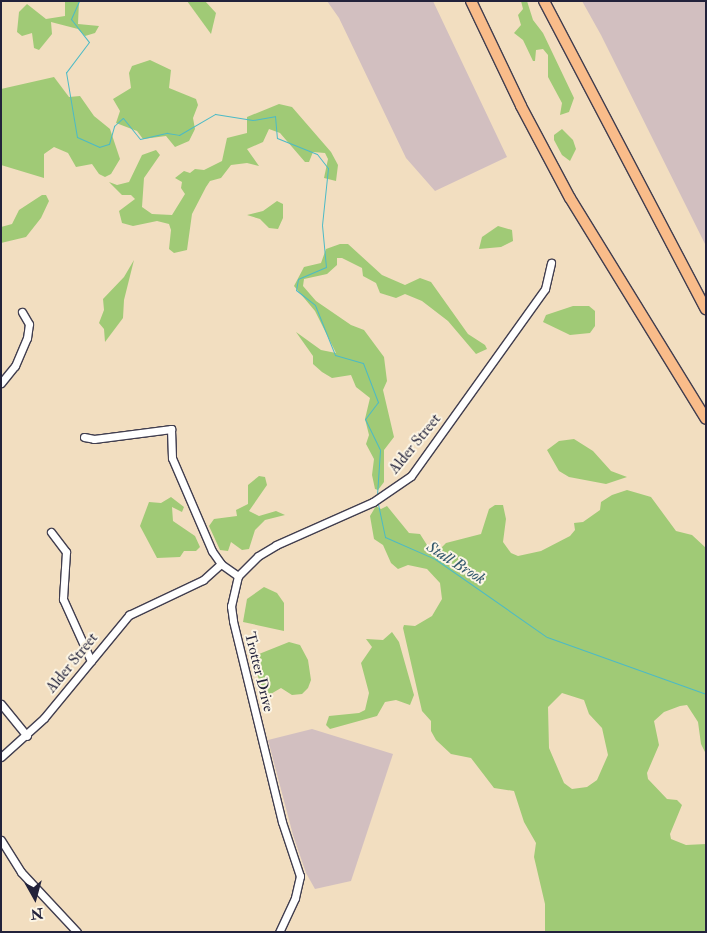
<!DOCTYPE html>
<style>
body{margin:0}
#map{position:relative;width:707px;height:933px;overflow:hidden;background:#f2dec0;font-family:"IM FELL Double Pica",serif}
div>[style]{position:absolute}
.industrial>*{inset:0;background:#d2bfc0}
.green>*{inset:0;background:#a0ca76}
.stream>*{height:1px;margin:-0.5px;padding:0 0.5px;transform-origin:0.5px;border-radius:0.5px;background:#4cbac6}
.roads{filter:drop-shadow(1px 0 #413e4f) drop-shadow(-1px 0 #413e4f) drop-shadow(0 1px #413e4f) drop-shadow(0 -1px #413e4f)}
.minor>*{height:7px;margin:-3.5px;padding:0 3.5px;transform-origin:3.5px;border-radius:3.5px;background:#fff}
.highway>*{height:10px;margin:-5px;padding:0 5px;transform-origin:5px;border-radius:5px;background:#f9bc8a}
span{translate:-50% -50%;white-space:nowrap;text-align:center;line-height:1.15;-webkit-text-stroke:4px #fcf5e5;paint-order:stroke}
.street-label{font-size:15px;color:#22223b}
.water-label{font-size:16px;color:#31576c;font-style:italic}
.frame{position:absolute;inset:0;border:2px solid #22223b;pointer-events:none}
.north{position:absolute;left:10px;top:873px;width:50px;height:50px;-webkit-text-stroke:4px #fcf5e5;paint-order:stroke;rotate:173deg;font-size:14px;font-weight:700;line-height:20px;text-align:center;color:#22223b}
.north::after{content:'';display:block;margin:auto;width:18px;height:22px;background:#22223b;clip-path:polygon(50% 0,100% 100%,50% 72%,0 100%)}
</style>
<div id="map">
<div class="industrial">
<i style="clip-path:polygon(327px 1px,433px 1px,507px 157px,435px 191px,406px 158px,339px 18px)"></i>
<i style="clip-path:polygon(582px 1px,706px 1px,706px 246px,601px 35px)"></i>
<i style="clip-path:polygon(312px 729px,393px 754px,351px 881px,315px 889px,306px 873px,293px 835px,268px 740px)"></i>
</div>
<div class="green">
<i style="clip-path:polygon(65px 1px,79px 1px,78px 24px,99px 26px,95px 33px,85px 36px,78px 29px,51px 22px,52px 34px,39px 50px,34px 48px,32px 33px,22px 36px,17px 32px,19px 12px,27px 4px,46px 19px,65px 16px)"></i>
<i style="clip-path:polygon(187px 1px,205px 1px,216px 13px,211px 34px)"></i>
<i style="clip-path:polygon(521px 1px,527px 1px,533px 20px,543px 33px,574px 98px,569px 112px,560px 115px,562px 103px,548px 77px,548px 55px,543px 49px,536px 50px,535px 61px,533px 61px,523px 40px,514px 33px,521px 25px,518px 15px,523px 9px)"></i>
<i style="clip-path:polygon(150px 60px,171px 70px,169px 88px,196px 99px,198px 105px,193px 118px,195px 129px,189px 141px,175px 147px,166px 136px,143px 139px,137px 131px,116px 123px,120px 111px,113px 99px,131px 88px,129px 73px,132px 66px)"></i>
<i style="clip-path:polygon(54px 77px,69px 97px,80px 96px,94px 116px,110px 129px,120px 159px,111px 174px,105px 177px,99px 174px,92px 164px,76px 167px,68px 153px,54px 147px,44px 154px,44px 178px,1px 165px,1px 89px)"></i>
<i style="clip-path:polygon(279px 104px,292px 107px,331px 152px,338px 165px,336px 181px,324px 178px,328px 159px,325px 153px,313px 152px,309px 162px,305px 162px,280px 133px,269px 129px,263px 142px,247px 149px,259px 166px,247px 163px,231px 165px,221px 178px,210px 181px,206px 187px,192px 214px,187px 250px,174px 253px,169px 249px,171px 230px,169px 224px,157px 221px,133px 226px,122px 223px,119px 211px,135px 199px,131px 195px,122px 195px,109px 182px,117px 185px,129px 182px,142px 155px,156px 150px,160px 155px,144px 178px,142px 207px,152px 214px,172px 215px,185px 194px,181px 188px,182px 182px,175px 178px,184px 171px,190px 173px,195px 169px,204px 170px,222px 161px,227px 138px,247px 133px,247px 117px)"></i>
<i style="clip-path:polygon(562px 129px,573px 140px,576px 149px,570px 161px,562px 155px,554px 140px,554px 135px)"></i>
<i style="clip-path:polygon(42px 195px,46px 195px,49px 201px,41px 218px,26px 237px,1px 243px,1px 227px,12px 224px,19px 210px)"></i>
<i style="clip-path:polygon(277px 201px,283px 204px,283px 218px,278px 229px,269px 228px,260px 219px,247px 215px,263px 211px)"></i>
<i style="clip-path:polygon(498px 226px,512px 230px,513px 241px,501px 247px,479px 249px,482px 237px)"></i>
<i style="clip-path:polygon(340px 244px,348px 244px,382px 275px,405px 285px,420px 278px,431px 282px,468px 334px,485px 345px,487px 349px,476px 354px,448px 321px,422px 301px,405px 294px,396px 298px,380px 293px,376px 283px,363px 276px,362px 268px,342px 258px,337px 258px,337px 265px,327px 274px,304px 279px,303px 286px,316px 301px,351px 325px,364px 330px,384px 357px,387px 381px,383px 390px,394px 437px,384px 450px,384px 482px,378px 490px,375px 489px,372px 475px,374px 459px,366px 444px,369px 435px,365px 419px,370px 398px,356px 387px,351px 375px,332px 378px,322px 372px,313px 364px,313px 356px,296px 332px,321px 350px,336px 353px,315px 311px,294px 286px,304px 267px,321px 263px,326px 249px)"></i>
<i style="clip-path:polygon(134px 260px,124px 300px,123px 318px,105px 342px,104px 329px,99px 323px,104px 310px,103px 299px,124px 277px)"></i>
<i style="clip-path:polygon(573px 306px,589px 306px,595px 311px,595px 326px,590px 333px,570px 335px,543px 322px,546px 315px)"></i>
<i style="clip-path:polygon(574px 439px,593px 451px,611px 471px,627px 477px,606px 484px,569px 477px,559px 471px,547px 450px,559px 441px)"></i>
<i style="clip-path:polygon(259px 476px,265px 477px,267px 485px,249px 511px,259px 516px,276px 511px,285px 515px,265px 520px,255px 530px,249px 549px,242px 550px,231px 542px,228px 551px,220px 550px,209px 526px,214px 519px,237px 516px,236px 510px,248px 504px,248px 485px)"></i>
<i style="clip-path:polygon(evenodd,627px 490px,651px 497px,676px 531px,692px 535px,706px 548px,706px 754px,701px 744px,698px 722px,687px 705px,680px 706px,664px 712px,654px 721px,659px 745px,647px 773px,648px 779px,667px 799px,677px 800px,682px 805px,670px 834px,671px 839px,686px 845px,706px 844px,706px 932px,545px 932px,545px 904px,534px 857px,536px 843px,524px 822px,514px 791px,494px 788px,471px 758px,451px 754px,436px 740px,431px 731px,431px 721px,422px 711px,403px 628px,404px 625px,415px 626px,432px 616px,442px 599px,440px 583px,427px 569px,408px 565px,398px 569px,391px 563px,383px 545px,374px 539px,370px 516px,376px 506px,381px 509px,387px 506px,409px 533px,420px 534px,427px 545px,440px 549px,446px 543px,481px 534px,489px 509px,495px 505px,503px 505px,506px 519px,503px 542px,511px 553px,518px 556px,541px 551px,570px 536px,575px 530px,574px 523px,583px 522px,600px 510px,601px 502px,612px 495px,627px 490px,562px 693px,584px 700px,589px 714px,602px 728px,608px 755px,597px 780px,587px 787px,572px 789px,564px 783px,549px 748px,548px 707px,562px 693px)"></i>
<i style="clip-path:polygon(171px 497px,184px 507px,182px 512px,172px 507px,173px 521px,195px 536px,200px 547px,196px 551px,184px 551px,180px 557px,157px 558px,140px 526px,149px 502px,161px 503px)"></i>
<i style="clip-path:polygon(264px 587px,277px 593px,284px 603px,284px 631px,243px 622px,247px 599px)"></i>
<i style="clip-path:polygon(392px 632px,399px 642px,414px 695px,410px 705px,396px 700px,385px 702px,377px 716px,330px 729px,326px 725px,329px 716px,359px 713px,365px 710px,369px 693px,361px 663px,372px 647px,366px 639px,383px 640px)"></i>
<i style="clip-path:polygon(289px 642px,300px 645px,308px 660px,311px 680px,308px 688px,302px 694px,292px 695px,281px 688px,269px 695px,263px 693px,253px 660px,259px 654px)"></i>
</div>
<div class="stream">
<i style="left:79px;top:1px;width:20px;rotate:114deg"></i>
<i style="left:71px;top:19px;width:29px;rotate:52deg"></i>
<i style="left:89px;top:42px;width:38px;rotate:127deg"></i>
<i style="left:66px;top:72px;width:66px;rotate:80.4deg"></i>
<i style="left:77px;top:137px;width:24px;rotate:24deg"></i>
<i style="left:99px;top:147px;width:10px;rotate:-17deg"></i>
<i style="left:109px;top:144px;width:19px;rotate:-74deg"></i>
<i style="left:114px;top:126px;width:12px;rotate:-42deg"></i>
<i style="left:123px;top:118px;width:27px;rotate:51deg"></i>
<i style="left:140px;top:139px;width:28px;rotate:-13deg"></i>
<i style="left:167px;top:133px;width:12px;rotate:9deg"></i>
<i style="left:179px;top:135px;width:42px;rotate:-30.3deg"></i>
<i style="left:215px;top:114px;width:38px;rotate:9deg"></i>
<i style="left:253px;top:120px;width:22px;rotate:-10deg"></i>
<i style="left:275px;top:116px;width:22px;rotate:85deg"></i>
<i style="left:277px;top:138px;width:43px;rotate:21.8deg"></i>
<i style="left:317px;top:154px;width:18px;rotate:52deg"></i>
<i style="left:328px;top:168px;width:57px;rotate:96deg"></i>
<i style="left:322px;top:225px;width:42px;rotate:84.6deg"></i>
<i style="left:326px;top:267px;width:30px;rotate:157deg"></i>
<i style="left:298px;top:279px;width:11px;rotate:100deg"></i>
<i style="left:296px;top:290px;width:24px;rotate:38deg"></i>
<i style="left:315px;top:305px;width:54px;rotate:68.2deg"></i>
<i style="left:335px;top:355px;width:29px;rotate:16deg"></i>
<i style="left:363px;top:363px;width:42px;rotate:69deg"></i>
<i style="left:378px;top:402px;width:21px;rotate:127deg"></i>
<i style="left:365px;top:419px;width:34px;rotate:64deg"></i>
<i style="left:380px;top:450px;width:45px;rotate:93.8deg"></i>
<i style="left:378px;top:504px;width:34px;rotate:78deg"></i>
<i style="left:385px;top:537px;width:55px;rotate:23.7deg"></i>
<i style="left:435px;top:559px;width:136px;rotate:34.9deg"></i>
<i style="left:547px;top:637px;width:169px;rotate:19.7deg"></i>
</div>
<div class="roads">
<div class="minor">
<i style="left:1px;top:383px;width:22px;rotate:-51deg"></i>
<i style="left:15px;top:366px;width:30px;rotate:-67deg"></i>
<i style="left:27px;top:338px;width:14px;rotate:-82deg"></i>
<i style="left:29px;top:324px;width:14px;rotate:-120deg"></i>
<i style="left:84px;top:437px;width:10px;rotate:11deg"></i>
<i style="left:94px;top:439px;width:78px;rotate:-7.4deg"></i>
<i style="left:171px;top:429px;width:29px;rotate:88deg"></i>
<i style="left:172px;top:458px;width:101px;rotate:66.7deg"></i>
<i style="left:212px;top:551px;width:16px;rotate:55deg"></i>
<i style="left:221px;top:564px;width:21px;rotate:35deg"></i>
<i style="left:238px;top:576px;width:31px;rotate:103deg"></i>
<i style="left:231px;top:606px;width:15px;rotate:82deg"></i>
<i style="left:233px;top:621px;width:207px;rotate:76.3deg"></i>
<i style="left:282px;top:822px;width:57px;rotate:71.6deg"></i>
<i style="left:300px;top:876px;width:23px;rotate:103deg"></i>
<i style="left:295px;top:898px;width:38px;rotate:115deg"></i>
<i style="left:51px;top:532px;width:25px;rotate:53deg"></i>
<i style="left:66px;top:552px;width:47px;rotate:93.7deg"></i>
<i style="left:63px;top:599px;width:68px;rotate:65.7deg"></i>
<i style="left:238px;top:576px;width:28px;rotate:-45deg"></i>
<i style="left:258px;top:556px;width:21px;rotate:-31deg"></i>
<i style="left:276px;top:545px;width:106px;rotate:-23.9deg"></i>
<i style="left:373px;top:502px;width:46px;rotate:-34.4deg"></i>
<i style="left:411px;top:476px;width:230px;rotate:-54.4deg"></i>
<i style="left:545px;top:289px;width:27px;rotate:-77deg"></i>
<i style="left:1px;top:704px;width:41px;rotate:50.9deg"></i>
<i style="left:1px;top:757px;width:58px;rotate:-42.2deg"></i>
<i style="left:44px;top:718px;width:134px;rotate:-50.5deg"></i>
<i style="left:129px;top:615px;width:82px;rotate:-25.3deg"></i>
<i style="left:203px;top:580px;width:24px;rotate:-42deg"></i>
<i style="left:1px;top:840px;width:38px;rotate:58deg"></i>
<i style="left:21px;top:872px;width:82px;rotate:47deg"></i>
</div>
<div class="highway">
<i style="left:471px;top:1px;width:116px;rotate:64.5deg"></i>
<i style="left:521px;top:106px;width:104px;rotate:62deg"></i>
<i style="left:570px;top:198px;width:259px;rotate:58.4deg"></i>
<i style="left:544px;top:1px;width:348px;rotate:62.3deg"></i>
</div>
</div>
<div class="street-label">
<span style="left:415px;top:444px;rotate:-51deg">Alder Street</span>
<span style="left:72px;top:663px;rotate:-51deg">Alder Street</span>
<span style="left:259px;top:672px;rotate:76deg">Trotter Drive</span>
</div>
<div class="water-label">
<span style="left:456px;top:563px;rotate:32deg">Stall Brook</span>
</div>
<div class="frame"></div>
<div class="north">N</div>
</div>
